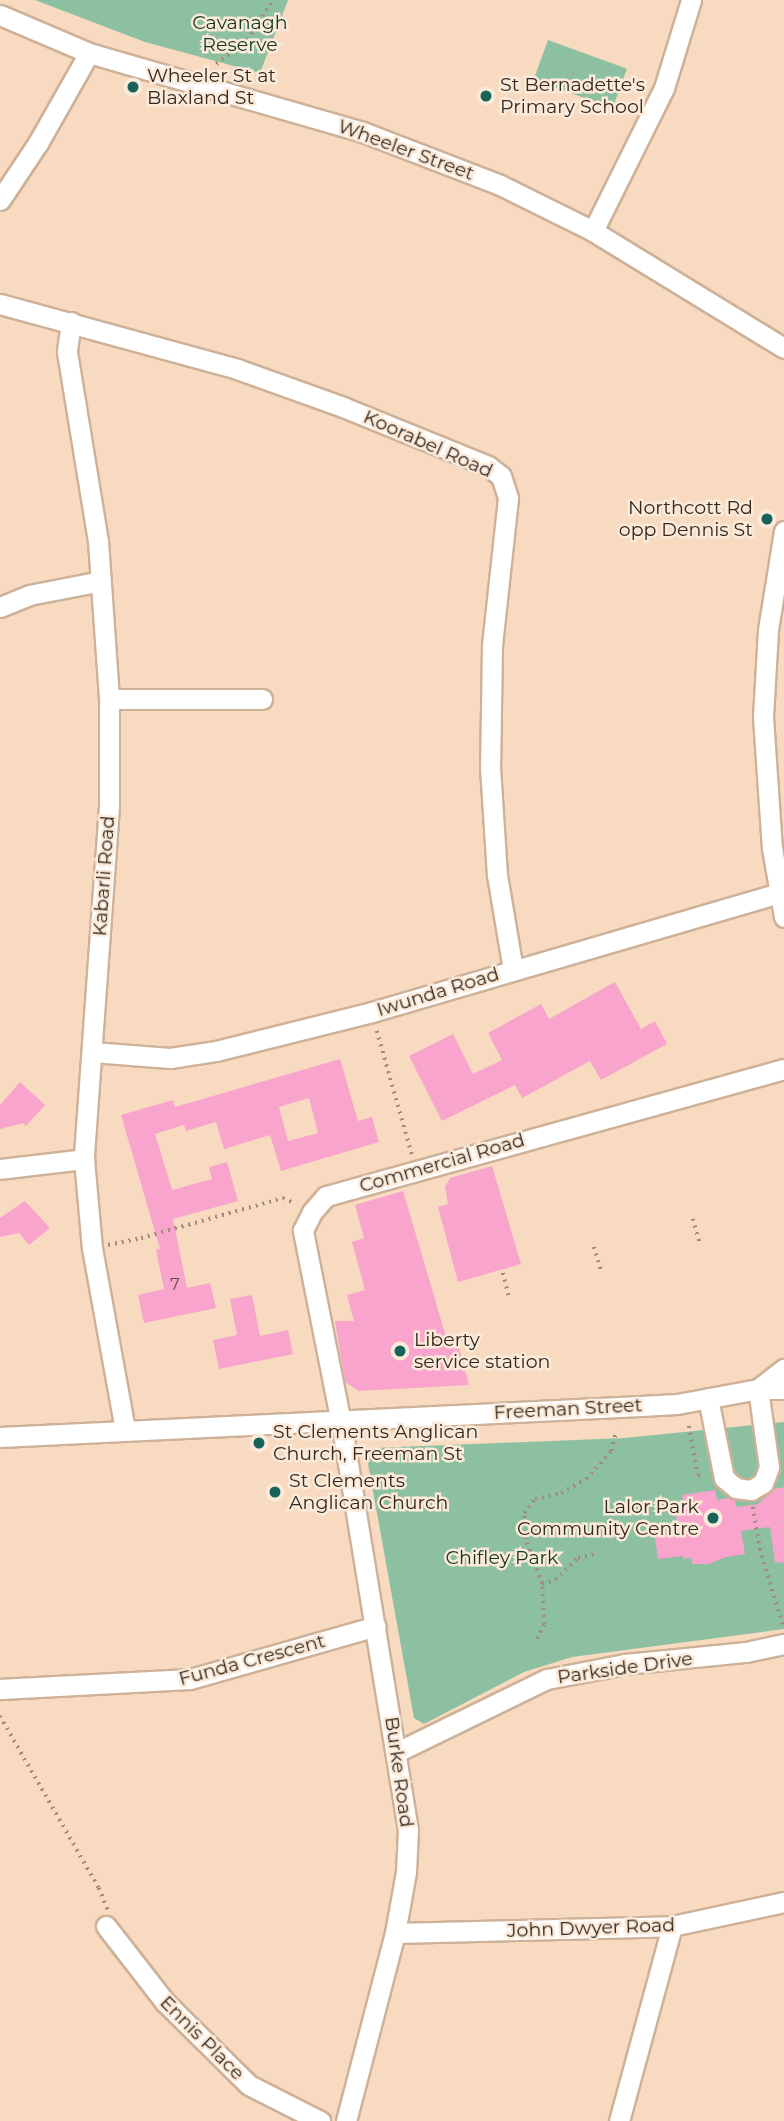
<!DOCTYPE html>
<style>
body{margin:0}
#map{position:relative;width:784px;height:2121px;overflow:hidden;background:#f7dac0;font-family:Montserrat,sans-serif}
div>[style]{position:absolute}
.green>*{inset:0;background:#8cc0a0;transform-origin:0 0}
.building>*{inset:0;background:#f8a4cc}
.path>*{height:3.5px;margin-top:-1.75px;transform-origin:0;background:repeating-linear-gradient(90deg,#a18c79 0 2px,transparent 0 7px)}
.roads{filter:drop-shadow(2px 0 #cdb198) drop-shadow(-2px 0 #cdb198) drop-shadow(0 2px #cdb198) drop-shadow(0 -2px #cdb198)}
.minor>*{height:19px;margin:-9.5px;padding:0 9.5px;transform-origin:9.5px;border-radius:9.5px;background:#fff}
.dots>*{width:19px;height:19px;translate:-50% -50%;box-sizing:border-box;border:4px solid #fbeada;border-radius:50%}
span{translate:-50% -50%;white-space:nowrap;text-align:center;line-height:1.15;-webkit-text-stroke:5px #fbeada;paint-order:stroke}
.number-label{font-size:16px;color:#65484a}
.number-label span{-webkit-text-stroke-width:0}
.park-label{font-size:19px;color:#123824}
.poi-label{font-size:19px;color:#34291f}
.left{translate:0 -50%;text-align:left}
.right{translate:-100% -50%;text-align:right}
.street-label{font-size:19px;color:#34291f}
</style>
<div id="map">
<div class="green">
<i style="clip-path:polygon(35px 0,288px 0,260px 73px,145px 42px)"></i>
<i style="left:548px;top:40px;width:84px;height:42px;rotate:20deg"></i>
<i style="clip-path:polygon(784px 1422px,784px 1629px,572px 1657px,524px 1672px,424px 1724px,414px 1718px,367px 1458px,374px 1448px,625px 1438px)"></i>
</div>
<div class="building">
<i style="clip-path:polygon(615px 982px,641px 1029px,655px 1021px,667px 1044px,601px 1080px,590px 1061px,522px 1098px,515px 1085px,442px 1121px,409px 1056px,453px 1034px,473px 1074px,502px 1060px,488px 1033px,541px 1004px,549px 1019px)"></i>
<i style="clip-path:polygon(evenodd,340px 1059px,358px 1121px,372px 1117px,379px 1142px,281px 1171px,270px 1135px,224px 1149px,216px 1122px,186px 1131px,184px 1125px,155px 1134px,172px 1190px,212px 1179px,209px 1167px,227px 1162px,238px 1201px,173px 1219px,187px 1288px,210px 1283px,216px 1308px,144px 1323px,138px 1295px,164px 1289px,156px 1250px,160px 1249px,121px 1115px,173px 1100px,175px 1107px,340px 1059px,309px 1098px,318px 1133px,288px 1141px,279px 1107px,309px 1098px)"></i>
<i style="clip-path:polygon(20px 1082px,45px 1105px,26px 1126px,23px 1123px,0 1129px,0 1105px)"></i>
<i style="clip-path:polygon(492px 1166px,521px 1264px,458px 1282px,438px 1207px,448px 1204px,445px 1187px,450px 1178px)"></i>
<i style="clip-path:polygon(403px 1191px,447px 1340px,456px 1337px,469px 1385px,359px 1391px,345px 1382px,335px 1321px,354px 1321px,347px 1295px,365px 1290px,352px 1242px,364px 1238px,355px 1205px)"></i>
<i style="clip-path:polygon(25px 1201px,50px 1228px,29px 1245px,19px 1233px,0 1237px,0 1218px)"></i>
<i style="clip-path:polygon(252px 1295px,260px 1336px,288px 1330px,293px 1354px,219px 1369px,213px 1340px,237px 1335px,230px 1299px)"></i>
<i style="clip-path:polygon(784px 1487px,784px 1562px,775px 1563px,770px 1527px,741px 1531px,745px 1554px,726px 1557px,709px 1564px,692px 1564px,691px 1558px,683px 1559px,683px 1556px,658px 1559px,654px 1532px,678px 1528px,674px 1503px,683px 1501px,682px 1495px,715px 1490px,717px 1500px,729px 1498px,735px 1500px,736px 1507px,758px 1504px,774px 1489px)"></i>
</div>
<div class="path">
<i style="left:216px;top:64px;width:39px;rotate:-38deg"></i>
<i style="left:247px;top:40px;width:48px;rotate:-57deg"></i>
<i style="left:377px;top:1031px;width:129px;rotate:74.2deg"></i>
<i style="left:693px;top:1219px;width:25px;rotate:74deg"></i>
<i style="left:108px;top:1245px;width:34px;rotate:-12deg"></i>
<i style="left:141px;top:1238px;width:148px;rotate:-15.7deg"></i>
<i style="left:283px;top:1198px;width:14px;rotate:25deg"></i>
<i style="left:594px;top:1247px;width:24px;rotate:73deg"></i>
<i style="left:503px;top:1273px;width:25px;rotate:76deg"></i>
<i style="left:689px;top:1426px;width:50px;rotate:79.6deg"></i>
<i style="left:698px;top:1475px;width:6px;rotate:9deg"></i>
<i style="left:753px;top:1507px;width:43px;rotate:80.5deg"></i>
<i style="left:760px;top:1549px;width:79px;rotate:73.2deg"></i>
<i style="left:542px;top:1584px;width:14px;rotate:-17deg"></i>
<i style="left:555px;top:1580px;width:32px;rotate:-44deg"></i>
<i style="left:578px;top:1558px;width:17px;rotate:-13deg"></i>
<i style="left:537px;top:1639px;width:17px;rotate:-65deg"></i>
<i style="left:544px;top:1624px;width:40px;rotate:-92.9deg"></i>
<i style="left:542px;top:1584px;width:48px;rotate:-110.7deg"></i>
<i style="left:525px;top:1539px;width:26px;rotate:-92deg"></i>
<i style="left:524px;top:1513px;width:18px;rotate:-52deg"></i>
<i style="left:535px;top:1499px;width:27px;rotate:-13deg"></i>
<i style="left:561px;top:1493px;width:29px;rotate:-29deg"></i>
<i style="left:586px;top:1479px;width:38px;rotate:-48deg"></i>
<i style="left:611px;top:1451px;width:21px;rotate:-76deg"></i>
<i style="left:0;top:1716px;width:198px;rotate:60.1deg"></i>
<i style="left:99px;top:1888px;width:24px;rotate:68deg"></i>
</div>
<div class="roads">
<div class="minor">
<i style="left:0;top:15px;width:97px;rotate:23.1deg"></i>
<i style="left:89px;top:53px;width:285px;rotate:16.1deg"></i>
<i style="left:363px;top:132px;width:147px;rotate:21.1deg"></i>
<i style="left:500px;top:185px;width:104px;rotate:26.3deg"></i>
<i style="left:593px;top:231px;width:224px;rotate:31.5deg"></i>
<i style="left:0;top:200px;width:69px;rotate:-56.3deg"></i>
<i style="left:38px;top:143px;width:103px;rotate:-60.5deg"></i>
<i style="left:593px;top:231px;width:160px;rotate:-63.6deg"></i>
<i style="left:664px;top:88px;width:92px;rotate:-72.9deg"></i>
<i style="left:0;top:304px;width:246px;rotate:15.3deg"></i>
<i style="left:237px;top:369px;width:113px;rotate:19.7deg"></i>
<i style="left:343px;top:407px;width:157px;rotate:22.1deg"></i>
<i style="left:488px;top:466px;width:16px;rotate:38deg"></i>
<i style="left:501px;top:476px;width:23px;rotate:72deg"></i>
<i style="left:508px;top:498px;width:148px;rotate:96.2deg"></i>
<i style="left:492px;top:645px;width:122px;rotate:90.9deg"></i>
<i style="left:490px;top:767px;width:108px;rotate:86.3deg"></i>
<i style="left:497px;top:875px;width:96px;rotate:80.4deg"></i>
<i style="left:71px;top:322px;width:30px;rotate:98deg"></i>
<i style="left:67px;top:352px;width:192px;rotate:80.7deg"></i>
<i style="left:98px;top:541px;width:158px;rotate:86deg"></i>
<i style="left:109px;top:699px;width:107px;rotate:90deg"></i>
<i style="left:109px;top:806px;width:354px;rotate:94.1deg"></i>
<i style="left:84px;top:1159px;width:89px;rotate:84.9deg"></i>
<i style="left:92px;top:1248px;width:185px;rotate:79.7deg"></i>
<i style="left:784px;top:531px;width:100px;rotate:99.2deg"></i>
<i style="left:768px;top:630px;width:87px;rotate:93.3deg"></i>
<i style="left:763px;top:717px;width:131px;rotate:86.1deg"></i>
<i style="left:772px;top:848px;width:70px;rotate:80.1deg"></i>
<i style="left:0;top:607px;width:31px;rotate:-22deg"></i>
<i style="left:29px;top:595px;width:73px;rotate:-11deg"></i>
<i style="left:109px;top:699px;width:153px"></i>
<i style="left:92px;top:1052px;width:78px;rotate:4.4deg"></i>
<i style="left:170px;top:1058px;width:47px;rotate:-8.7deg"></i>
<i style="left:216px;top:1051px;width:161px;rotate:-14deg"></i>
<i style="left:372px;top:1012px;width:425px;rotate:-16.3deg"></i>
<i style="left:0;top:1169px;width:85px;rotate:-6.8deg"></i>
<i style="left:758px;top:1389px;width:33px;rotate:-38deg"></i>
<i style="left:708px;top:1398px;width:82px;rotate:78.7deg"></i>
<i style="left:724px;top:1478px;width:16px;rotate:40deg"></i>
<i style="left:736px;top:1488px;width:15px;rotate:8deg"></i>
<i style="left:751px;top:1490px;width:14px;rotate:-30deg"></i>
<i style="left:763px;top:1483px;width:17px;rotate:-69deg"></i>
<i style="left:769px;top:1467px;width:79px;rotate:-98deg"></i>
<i style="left:0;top:1437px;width:641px;rotate:-2.77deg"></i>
<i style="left:640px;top:1406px;width:37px;rotate:-3deg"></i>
<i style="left:677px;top:1404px;width:82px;rotate:-10.5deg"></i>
<i style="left:758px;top:1389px;width:26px"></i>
<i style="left:0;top:1689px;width:190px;rotate:-3deg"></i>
<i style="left:190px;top:1679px;width:193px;rotate:-15.9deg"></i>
<i style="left:397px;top:1752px;width:167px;rotate:-26deg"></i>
<i style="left:547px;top:1679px;width:79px;rotate:-10.9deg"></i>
<i style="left:625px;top:1664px;width:122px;rotate:-5.7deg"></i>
<i style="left:746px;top:1652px;width:39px;rotate:-12deg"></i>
<i style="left:106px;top:1926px;width:96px;rotate:52.2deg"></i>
<i style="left:165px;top:2002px;width:118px;rotate:44.7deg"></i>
<i style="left:249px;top:2085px;width:80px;rotate:26.9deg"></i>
<i style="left:395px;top:1933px;width:277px;rotate:-1.4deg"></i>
<i style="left:672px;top:1926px;width:115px;rotate:-12.1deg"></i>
<i style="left:346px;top:2121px;width:194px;rotate:-75.4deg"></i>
<i style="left:395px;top:1933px;width:62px;rotate:-79.8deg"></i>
<i style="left:406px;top:1872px;width:42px;rotate:-87.3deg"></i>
<i style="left:408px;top:1830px;width:397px;rotate:-99.3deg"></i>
<i style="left:344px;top:1438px;width:212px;rotate:-101.2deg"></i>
<i style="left:303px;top:1230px;width:20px;rotate:-63deg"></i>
<i style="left:312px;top:1212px;width:21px;rotate:-49deg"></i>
<i style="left:326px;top:1196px;width:475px;rotate:-15.5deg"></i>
<i style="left:619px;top:2121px;width:202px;rotate:-74.8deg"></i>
</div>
</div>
<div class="dots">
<i style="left:133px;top:87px;background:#17635a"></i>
<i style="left:486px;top:96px;background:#17635a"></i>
<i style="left:767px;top:519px;background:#17635a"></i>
<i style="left:400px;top:1351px;background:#17635a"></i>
<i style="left:259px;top:1443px;background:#17635a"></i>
<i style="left:275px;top:1492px;background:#17635a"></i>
<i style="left:713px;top:1518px;background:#17635a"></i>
</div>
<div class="number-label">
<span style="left:175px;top:1285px">7</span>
</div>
<div class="park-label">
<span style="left:240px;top:34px">Cavanagh<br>Reserve</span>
<span style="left:502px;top:1558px">Chifley Park</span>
</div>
<div class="poi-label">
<span class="left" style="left:147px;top:87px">Wheeler St at<br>Blaxland St</span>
<span class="left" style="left:500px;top:96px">St Bernadette's<br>Primary School</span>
<span class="right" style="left:753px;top:519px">Northcott Rd<br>opp Dennis St</span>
<span class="left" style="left:414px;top:1351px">Liberty<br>service station</span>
<span class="left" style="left:273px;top:1443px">St Clements Anglican<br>Church, Freeman St</span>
<span class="left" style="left:289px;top:1492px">St Clements<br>Anglican Church</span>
<span class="right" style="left:699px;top:1518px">Lalor Park<br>Community Centre</span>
</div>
<div class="street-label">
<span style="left:406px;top:150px;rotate:20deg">Wheeler Street</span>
<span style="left:428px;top:444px;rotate:24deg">Koorabel Road</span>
<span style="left:104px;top:876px;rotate:-86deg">Kabarli Road</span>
<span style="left:438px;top:992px;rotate:-17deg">Iwunda Road</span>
<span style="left:442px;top:1163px;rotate:-16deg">Commercial Road</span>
<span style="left:568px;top:1409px;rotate:-3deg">Freeman Street</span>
<span style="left:252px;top:1660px;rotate:-15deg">Funda Crescent</span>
<span style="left:625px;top:1668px;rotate:-8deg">Parkside Drive</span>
<span style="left:399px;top:1772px;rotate:82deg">Burke Road</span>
<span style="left:591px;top:1928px;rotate:-2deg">John Dwyer Road</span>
<span style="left:202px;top:2038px;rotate:45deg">Ennis Place</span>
</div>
</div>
